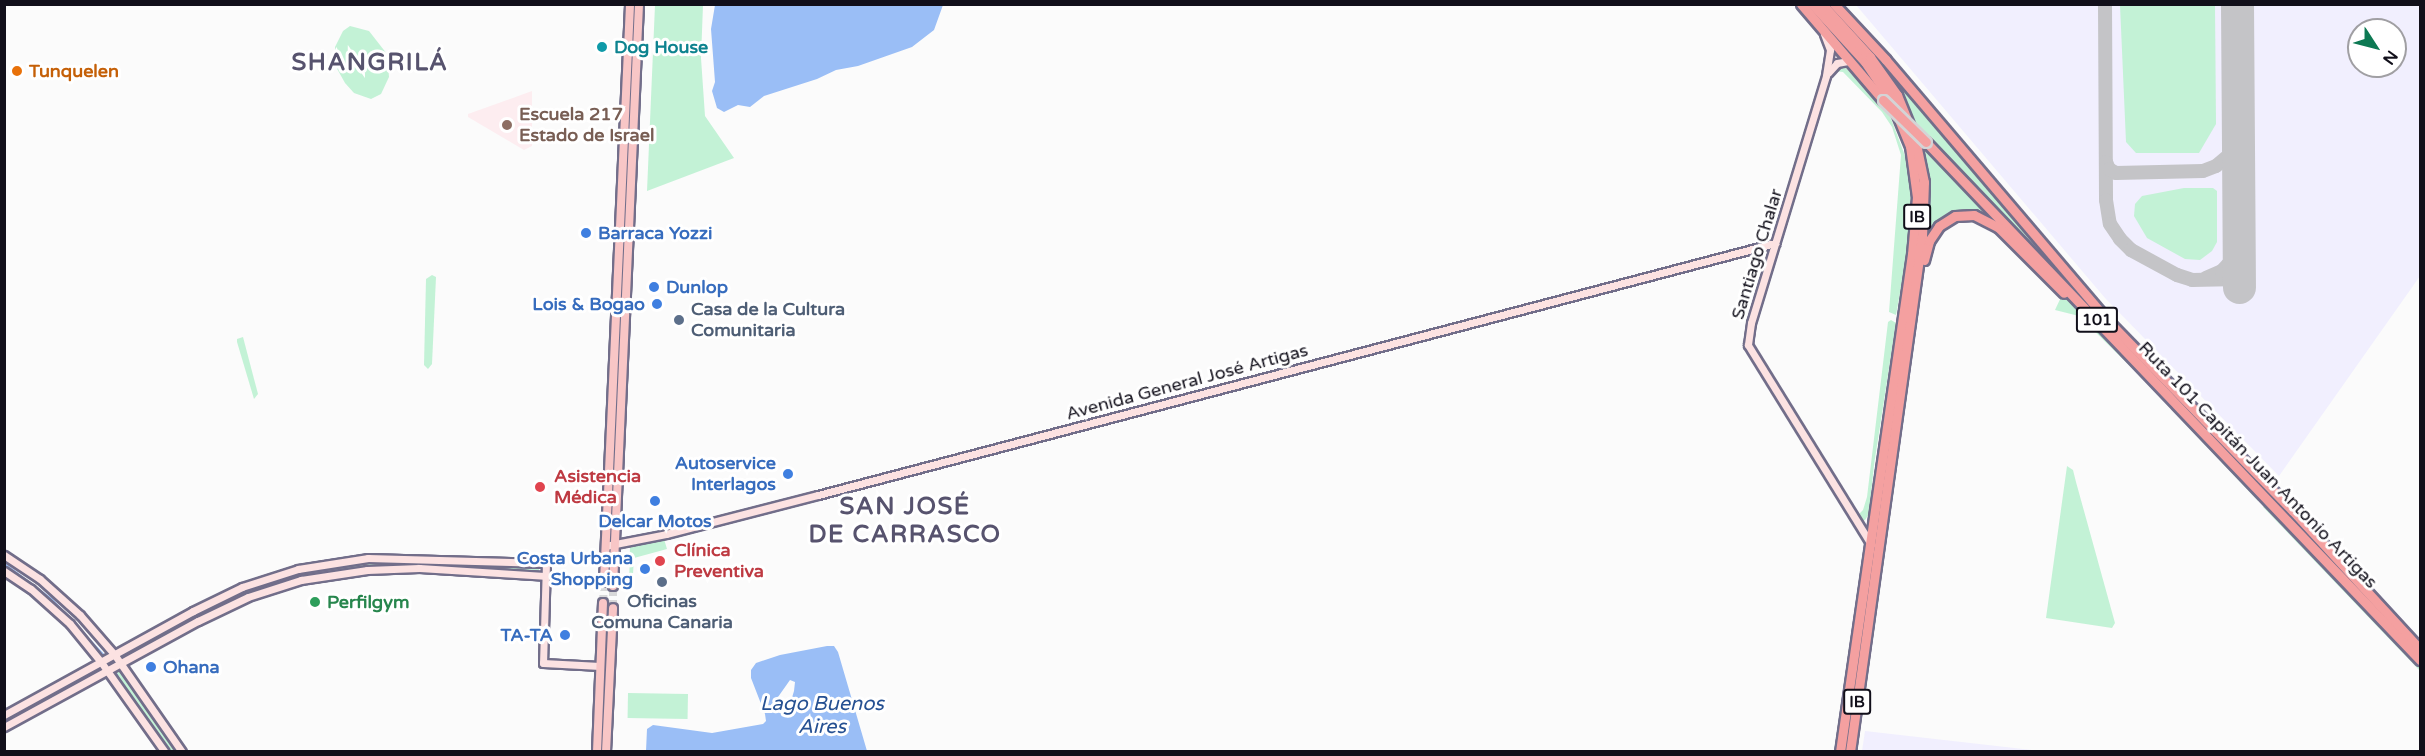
<!DOCTYPE html>
<meta charset="utf-8">
<style>
body{margin:0}
#map{position:relative;width:2425px;height:756px;overflow:hidden;background:#fbfbfb;font-family:"Varela Round",sans-serif}
div>[style]{position:absolute}
.built>*{inset:0;background:#f1effe}
.education>*{inset:0;background:#fdedf0}
.green>*{inset:0;background:#c3f2d6;transform-origin:0 0}
.water>*{inset:0;background:#9abef6}
.stream>*{height:1.5px;margin:-0.75px;padding:0 0.75px;transform-origin:0.75px;border-radius:0.75px;background:#9abef6}
.taxiway>*{height:14px;margin:-7px;padding:0 7px;transform-origin:7px;border-radius:7px;background:#c4c4c7}
.runway>*{height:33px;margin:-16.5px;padding:0 16.5px;transform-origin:16.5px;border-radius:16.5px;background:#c4c4c7}
.primary-tunnel>*{height:8px;margin-top:-4px;transform-origin:0;background:repeating-linear-gradient(90deg,#d8d8d9 0 8px,transparent 0 12px)}
.roads{filter:drop-shadow(2px 0 #726e8a) drop-shadow(-2px 0 #726e8a) drop-shadow(0 2px #726e8a) drop-shadow(0 -2px #726e8a)}
.secondary>*{height:7px;margin:-3.5px;padding:0 3.5px;transform-origin:3.5px;border-radius:3.5px;background:#fce2e2}
.primary>*{height:8px;margin:-4px;padding:0 4px;transform-origin:4px;border-radius:4px;background:#f8c6c6}
.highway>*{height:9px;margin:-4.5px;padding:0 4.5px;transform-origin:4.5px;border-radius:4.5px;background:#f4a0a0}
.bridges{filter:drop-shadow(2px 0 #d4d4d6) drop-shadow(-2px 0 #d4d4d6) drop-shadow(0 2px #d4d4d6) drop-shadow(0 -2px #d4d4d6)}
.highway-bridge>*{height:9px;margin:-4.5px;padding:0 4.5px;transform-origin:4.5px;border-radius:4.5px;background:#f4a0a0}
.dots>*{width:16px;height:16px;translate:-50% -50%;box-sizing:border-box;border:3px solid #fff;border-radius:50%}
span{translate:-50% -50%;white-space:nowrap;text-align:center;line-height:1.15;-webkit-text-stroke:6px #fff;paint-order:stroke}
.shield-label span{padding:2px 4px;background:#fff;border:2px solid;border-radius:4px;-webkit-text-stroke-width:0}
.shield-label{font-size:16px;color:#110f1a;font-weight:700}
.culture-label{font-size:18px;color:#0d838f;font-weight:700}
.left{translate:0 -50%;text-align:left}
.food-label{font-size:18px;color:#c56008;font-weight:700}
.education-label{font-size:18px;color:#785e54;font-weight:700}
.shop-label{font-size:18px;color:#366cbe;font-weight:700}
.right{translate:-100% -50%;text-align:right}
.street-label{font-size:18px;color:#110f1a}
.service-label{font-size:18px;color:#4e5e75;font-weight:700}
.health-label{font-size:18px;color:#be3a42;font-weight:700}
.leisure-label{font-size:18px;color:#27864d;font-weight:700}
.water-label{font-size:20px;color:#255092;font-style:italic}
.district-label{font-size:24px;color:#57536e;font-weight:700;letter-spacing:1.5px}
.frame{position:absolute;inset:0;border:6px solid #110f1a;pointer-events:none}
.north{position:absolute;left:2347px;top:18px;width:60px;height:60px;box-sizing:border-box;background:#fff;border:2px solid #a09fa3;border-radius:50%;rotate:126deg;font-size:16px;font-weight:700;line-height:24px;text-align:center;color:#110f1a}
.north::after{content:'';display:block;margin:auto;width:21px;height:27px;background:#0d7953;clip-path:polygon(50% 0,100% 100%,50% 72%,0 100%)}
</style>
<div id="map">
<div class="built">
<i style="clip-path:polygon(evenodd,1856px 5px,2420px 5px,2420px 276px,2279px 476px,2105px 298px,1856px 5px,2359px 30px,2395px 30px,2395px 66px,2359px 66px,2359px 30px)"></i>
<i style="clip-path:polygon(1865px 731px,2041px 751px,1862px 751px)"></i>
</div>
<div class="education">
<i style="clip-path:polygon(532px 91px,532px 146px,524px 150px,468px 117px,468px 114px)"></i>
</div>
<div class="green">
<i style="clip-path:polygon(633px 5px,637px 5px,626px 194px,625px 193px)"></i>
<i style="clip-path:polygon(655px 5px,703px 5px,701px 58px,705px 116px,734px 158px,647px 191px)"></i>
<i style="clip-path:polygon(2120px 5px,2215px 5px,2216px 124px,2199px 153px,2136px 153px,2126px 142px)"></i>
<i style="clip-path:polygon(350px 26px,369px 31px,387px 54px,389px 77px,381px 94px,371px 99px,354px 93px,345px 83px,335px 65px,335px 47px,343px 31px)"></i>
<i style="clip-path:polygon(1845px 67px,1890px 116px,1910px 169px,1912px 227px,1896px 315px,1889px 312px,1901px 155px,1892px 127px,1882px 112px,1843px 72px,1833px 71px)"></i>
<i style="clip-path:polygon(1900px 83px,2110px 328px,2269px 491px,2268px 495px,1917px 128px,1900px 92px)"></i>
<i style="clip-path:polygon(1920px 142px,2043px 268px,1993px 220px,1981px 213px,1965px 210px,1950px 215px,1924px 244px,1929px 194px)"></i>
<i style="clip-path:polygon(2184px 188px,2213px 188px,2217px 191px,2217px 242px,2212px 251px,2200px 260px,2185px 259px,2147px 238px,2134px 216px,2135px 204px,2142px 196px)"></i>
<i style="clip-path:polygon(627px 210px,621px 333px,624px 211px)"></i>
<i style="clip-path:polygon(432px 275px,436px 277px,432px 364px,428px 369px,424px 365px,426px 279px)"></i>
<i style="clip-path:polygon(2062px 295px,2080px 310px,2145px 375px,2142px 378px,2079px 316px,2055px 310px)"></i>
<i style="clip-path:polygon(1891px 320px,1896px 323px,1874px 465px,1869px 514px,1865px 520px,1860px 522px,1857px 516px,1863px 510px,1867px 497px,1888px 322px)"></i>
<i style="clip-path:polygon(243px 337px,258px 394px,254px 399px,237px 342px,237px 339px)"></i>
<i style="clip-path:polygon(621px 346px,613px 537px,611px 537px,617px 368px)"></i>
<i style="clip-path:polygon(2150px 382px,2261px 499px,2258px 501px,2148px 384px)"></i>
<i style="clip-path:polygon(2067px 466px,2073px 470px,2076px 482px,2115px 623px,2112px 628px,2046px 618px)"></i>
<i style="clip-path:polygon(2267px 504px,2420px 666px,2420px 671px,2263px 507px)"></i>
<i style="clip-path:polygon(664px 539px,667px 549px,634px 558px,632px 590px,629px 589px,630px 547px)"></i>
<i style="clip-path:polygon(359px 561px,414px 561px,414px 566px,360px 567px,305px 576px,304px 570px)"></i>
<i style="clip-path:polygon(423px 561px,539px 567px,539px 572px,423px 567px)"></i>
<i style="clip-path:polygon(295px 572px,296px 578px,248px 595px,203px 616px,199px 614px,200px 611px,245px 589px)"></i>
<i style="clip-path:polygon(189px 617px,193px 620px,123px 659px,120px 654px)"></i>
<i style="clip-path:polygon(605px 635px,608px 636px,607px 665px,604px 751px,600px 752px)"></i>
<i style="clip-path:polygon(93px 669px,95px 674px,32px 709px,29px 707px,29px 705px)"></i>
<i style="left:118px;top:669px;width:101px;height:5px;rotate:54deg"></i>
<i style="left:628px;top:693px;width:60px;height:25px;rotate:1deg"></i>
</div>
<div class="water">
<i style="clip-path:polygon(715px 5px,715px 4px,943px 5px,934px 30px,912px 47px,858px 66px,836px 70px,817px 79px,764px 96px,750px 107px,738px 105px,724px 112px,717px 108px,712px 91px,715px 82px,711px 29px)"></i>
<i style="clip-path:polygon(evenodd,827px 646px,834px 646px,838px 652px,867px 751px,646px 751px,647px 729px,653px 725px,712px 733px,763px 724px,766px 721px,765px 714px,751px 678px,751px 670px,756px 663px,780px 655px,827px 646px,790px 680px,795px 682px,794px 691px,788px 711px,784px 712px,778px 697px,790px 680px)"></i>
</div>
<div class="stream">
<i style="left:4px;top:563px;width:60px;rotate:36.9deg"></i>
<i style="left:52px;top:599px;width:76px;rotate:47.1deg"></i>
<i style="left:115px;top:670px;width:17px;rotate:65deg"></i>
<i style="left:122px;top:685px;width:83px;rotate:53.8deg"></i>
</div>
<div class="taxiway">
<i style="left:2105px;top:4px;width:196px;rotate:89.7deg"></i>
<i style="left:2106px;top:200px;width:24px;rotate:81deg"></i>
<i style="left:2110px;top:224px;width:18px;rotate:56deg"></i>
<i style="left:2120px;top:239px;width:16px;rotate:45deg"></i>
<i style="left:2131px;top:250px;width:52px;rotate:28.5deg"></i>
<i style="left:2177px;top:275px;width:16px;rotate:18deg"></i>
<i style="left:2192px;top:280px;width:47px;rotate:-1.2deg"></i>
<i style="left:2106px;top:162px;width:8px;rotate:67deg"></i>
<i style="left:2109px;top:169px;width:8px;rotate:30deg"></i>
<i style="left:2116px;top:173px;width:87px;rotate:-1.3deg"></i>
<i style="left:2203px;top:171px;width:14px;rotate:-21deg"></i>
<i style="left:2216px;top:166px;width:17px;rotate:-40deg"></i>
<i style="left:2229px;top:155px;width:27px;rotate:-70deg"></i>
<i style="left:2206px;top:278px;width:17px;rotate:-24deg"></i>
<i style="left:2222px;top:271px;width:12px;rotate:-48deg"></i>
<i style="left:2230px;top:262px;width:13px;rotate:-63deg"></i>
<i style="left:2236px;top:250px;width:18px;rotate:-81deg"></i>
</div>
<div class="runway">
<i style="left:2237px;top:4px;width:283px;rotate:89.6deg"></i>
</div>
<div class="primary-tunnel">
<i style="left:603px;top:603px;width:21px;rotate:-87deg"></i>
<i style="left:613px;top:608px;width:22px;rotate:-90deg"></i>
</div>
<div class="roads">
<div class="secondary">
<i style="left:1824px;top:34px;width:17px;rotate:69deg"></i>
<i style="left:1830px;top:50px;width:26px;rotate:99deg"></i>
<i style="left:1826px;top:76px;width:258px;rotate:106.9deg"></i>
<i style="left:1751px;top:323px;width:22px;rotate:98deg"></i>
<i style="left:1748px;top:345px;width:234px;rotate:58.3deg"></i>
<i style="left:1828px;top:73px;width:13px;rotate:-48deg"></i>
<i style="left:1837px;top:63px;width:11px;rotate:-10deg"></i>
<i style="left:605px;top:546px;width:62px;rotate:-11.1deg"></i>
<i style="left:666px;top:534px;width:157px;rotate:-14.4deg"></i>
<i style="left:818px;top:495px;width:990px;rotate:-14.75deg"></i>
<i style="left:4px;top:555px;width:43px;rotate:33.7deg"></i>
<i style="left:40px;top:579px;width:54px;rotate:42deg"></i>
<i style="left:80px;top:615px;width:52px;rotate:48.9deg"></i>
<i style="left:114px;top:654px;width:119px;rotate:55.2deg"></i>
<i style="left:4px;top:571px;width:32px;rotate:34deg"></i>
<i style="left:31px;top:589px;width:52px;rotate:41.9deg"></i>
<i style="left:70px;top:624px;width:49px;rotate:50.8deg"></i>
<i style="left:101px;top:662px;width:110px;rotate:54.6deg"></i>
<i style="left:4px;top:715px;width:216px;rotate:-28.8deg"></i>
<i style="left:193px;top:611px;width:55px;rotate:-26.1deg"></i>
<i style="left:242px;top:587px;width:59px;rotate:-17.8deg"></i>
<i style="left:298px;top:569px;width:71px;rotate:-8.9deg"></i>
<i style="left:368px;top:558px;width:178px;rotate:1.6deg"></i>
<i style="left:546px;top:563px;width:100px;rotate:91.7deg"></i>
<i style="left:543px;top:663px;width:57px;rotate:3deg"></i>
<i style="left:4px;top:727px;width:221px;rotate:-28.7deg"></i>
<i style="left:198px;top:621px;width:55px;rotate:-25.6deg"></i>
<i style="left:248px;top:597px;width:56px;rotate:-17.8deg"></i>
<i style="left:301px;top:580px;width:67px;rotate:-8.6deg"></i>
<i style="left:367px;top:570px;width:52px;rotate:-2.2deg"></i>
<i style="left:419px;top:568px;width:126px;rotate:3.6deg"></i>
</div>
<div class="primary">
<i style="left:604px;top:582px;width:579px;rotate:-87.42deg"></i>
<i style="left:613px;top:586px;width:583px;rotate:-87.44deg"></i>
<i style="left:597px;top:752px;width:149px;rotate:-87.7deg"></i>
<i style="left:606px;top:752px;width:144px;rotate:-87.2deg"></i>
</div>
<div class="highway">
<i style="left:1801px;top:4px;width:126px;rotate:49.5deg"></i>
<i style="left:1812px;top:4px;width:79px;rotate:47.6deg"></i>
<i style="left:1865px;top:62px;width:46px;rotate:55.6deg"></i>
<i style="left:1891px;top:100px;width:50px;rotate:67.6deg"></i>
<i style="left:1910px;top:146px;width:51px;rotate:82.2deg"></i>
<i style="left:1917px;top:197px;width:57px;rotate:95deg"></i>
<i style="left:1912px;top:254px;width:503px;rotate:98.23deg"></i>
<i style="left:1822px;top:4px;width:72px;rotate:47.8deg"></i>
<i style="left:1870px;top:57px;width:47px;rotate:54.6deg"></i>
<i style="left:1897px;top:95px;width:48px;rotate:67.8deg"></i>
<i style="left:1915px;top:139px;width:44px;rotate:78.2deg"></i>
<i style="left:1924px;top:182px;width:55px;rotate:92.1deg"></i>
<i style="left:1922px;top:237px;width:520px;rotate:97.96deg"></i>
<i style="left:1834px;top:4px;width:76px;rotate:47.1deg"></i>
<i style="left:1886px;top:60px;width:345px;rotate:49.6deg"></i>
<i style="left:2110px;top:323px;width:261px;rotate:45.8deg"></i>
<i style="left:2292px;top:510px;width:189px;rotate:47.4deg"></i>
<i style="left:1926px;top:142px;width:716px;rotate:46.36deg"></i>
<i style="left:1924px;top:260px;width:20px;rotate:-75deg"></i>
<i style="left:1929px;top:241px;width:18px;rotate:-56deg"></i>
<i style="left:1939px;top:226px;width:19px;rotate:-32deg"></i>
<i style="left:1955px;top:216px;width:19px;rotate:-3deg"></i>
<i style="left:1974px;top:215px;width:27px;rotate:27deg"></i>
<i style="left:1998px;top:227px;width:93px;rotate:45deg"></i>
</div>
</div>
<div class="bridges">
<div class="highway-bridge">
<i style="left:1883px;top:100px;width:60px;rotate:44.3deg"></i>
</div>
</div>
<div class="dots">
<i style="left:602px;top:47px;background:#0f9aa8"></i>
<i style="left:17px;top:71px;background:#e8710a"></i>
<i style="left:507px;top:125px;background:#8d6e63"></i>
<i style="left:586px;top:233px;background:#3f7fe0"></i>
<i style="left:654px;top:287px;background:#3f7fe0"></i>
<i style="left:657px;top:304px;background:#3f7fe0"></i>
<i style="left:679px;top:320px;background:#5c6f8a"></i>
<i style="left:788px;top:474px;background:#3f7fe0"></i>
<i style="left:540px;top:487px;background:#e0444e"></i>
<i style="left:655px;top:501px;background:#3f7fe0"></i>
<i style="left:660px;top:561px;background:#e0444e"></i>
<i style="left:645px;top:569px;background:#3f7fe0"></i>
<i style="left:662px;top:582px;background:#5c6f8a"></i>
<i style="left:315px;top:602px;background:#2e9e5b"></i>
<i style="left:565px;top:635px;background:#3f7fe0"></i>
<i style="left:151px;top:667px;background:#3f7fe0"></i>
</div>
<div class="shield-label">
<span style="left:1917px;top:217px">IB</span>
<span style="left:2097px;top:320px">101</span>
<span style="left:1857px;top:702px">IB</span>
</div>
<div class="culture-label">
<span class="left" style="left:614px;top:47px">Dog House</span>
</div>
<div class="food-label">
<span class="left" style="left:29px;top:71px">Tunquelen</span>
</div>
<div class="education-label">
<span class="left" style="left:519px;top:125px">Escuela 217<br>Estado de Israel</span>
</div>
<div class="shop-label">
<span class="left" style="left:598px;top:233px">Barraca Yozzi</span>
<span class="left" style="left:666px;top:287px">Dunlop</span>
<span class="right" style="left:645px;top:304px">Lois &amp; Bogao</span>
<span class="right" style="left:776px;top:474px">Autoservice<br>Interlagos</span>
<span style="left:655px;top:521px">Delcar Motos</span>
<span class="right" style="left:633px;top:569px">Costa Urbana<br>Shopping</span>
<span class="right" style="left:553px;top:635px">TA-TA</span>
<span class="left" style="left:163px;top:667px">Ohana</span>
</div>
<div class="street-label">
<span style="left:1757px;top:254px;rotate:-73deg">Santiago Chalar</span>
<span style="left:1187px;top:382px;rotate:-15deg">Avenida General José Artigas</span>
<span style="left:2258px;top:465px;rotate:46deg">Ruta 101 Capitán Juan Antonio Artigas</span>
</div>
<div class="service-label">
<span class="left" style="left:691px;top:320px">Casa de la Cultura<br>Comunitaria</span>
<span style="left:662px;top:612px">Oficinas<br>Comuna Canaria</span>
</div>
<div class="health-label">
<span class="left" style="left:554px;top:487px">Asistencia<br>Médica</span>
<span class="left" style="left:674px;top:561px">Clínica<br>Preventiva</span>
</div>
<div class="leisure-label">
<span class="left" style="left:327px;top:602px">Perfilgym</span>
</div>
<div class="water-label">
<span style="left:822px;top:716px">Lago Buenos<br>Aires</span>
</div>
<div class="district-label">
<span style="left:370px;top:63px">SHANGRILÁ</span>
<span style="left:905px;top:521px">SAN JOSÉ<br>DE CARRASCO</span>
</div>
<div class="frame"></div>
<div class="north">N</div>
</div>
